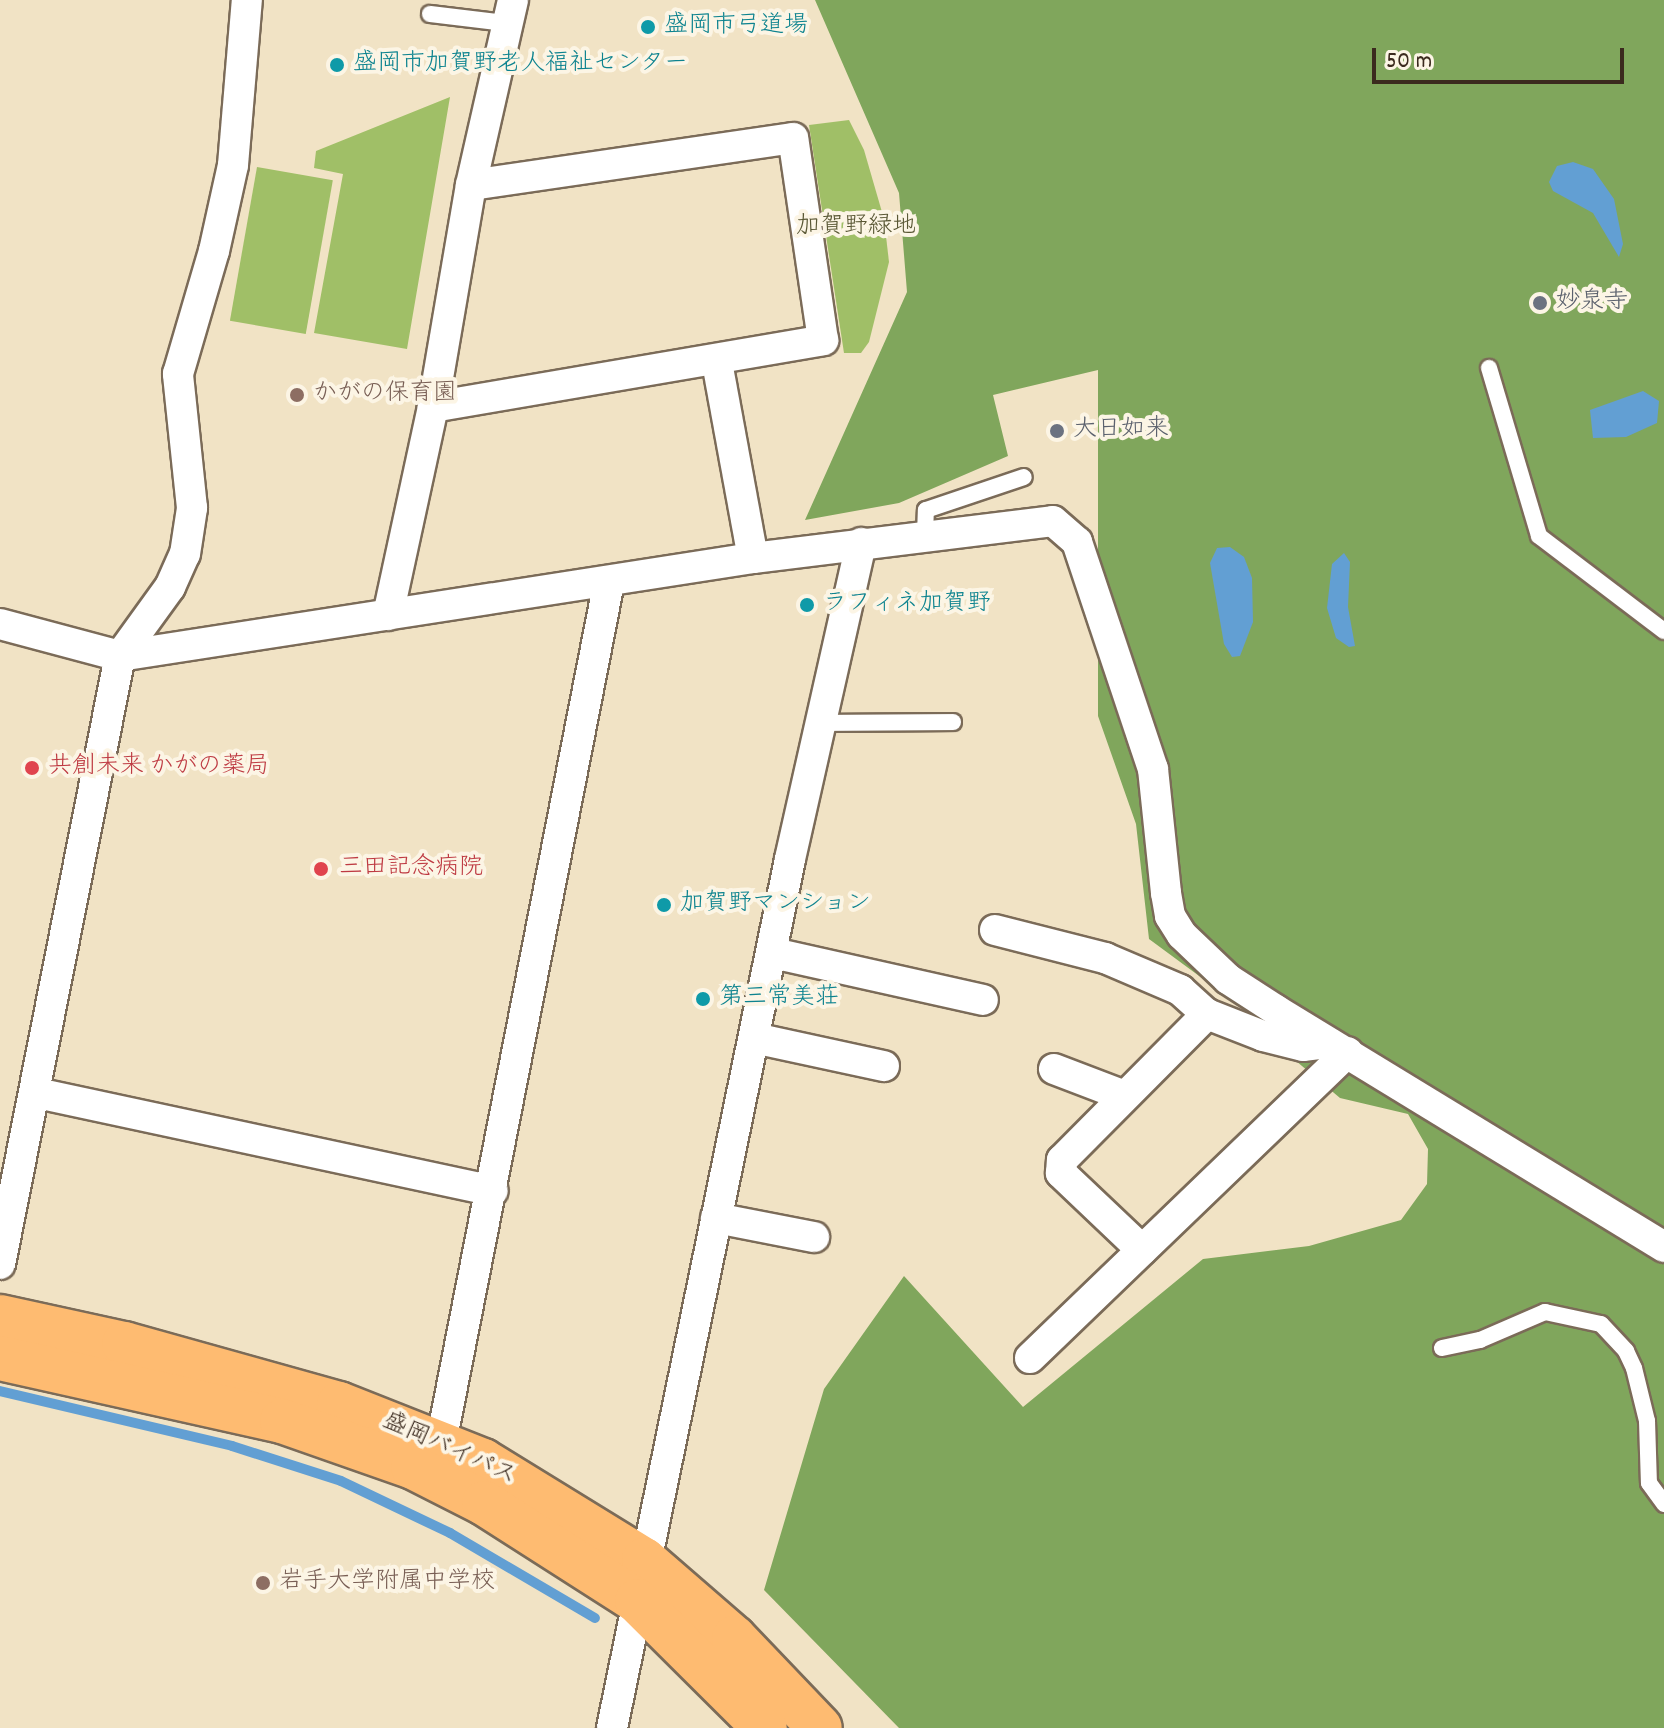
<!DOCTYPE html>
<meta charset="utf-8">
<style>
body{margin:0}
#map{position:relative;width:1664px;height:1728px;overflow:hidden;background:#f1e3c5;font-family:Dekko,"Klee One",sans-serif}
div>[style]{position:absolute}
.green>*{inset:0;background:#a0bf67;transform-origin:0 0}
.forest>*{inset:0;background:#80a65c}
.water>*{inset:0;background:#629fd3}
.stream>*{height:10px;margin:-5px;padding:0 5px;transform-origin:5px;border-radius:5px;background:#629fd3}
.roads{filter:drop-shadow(2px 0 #7b6b58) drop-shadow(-2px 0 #7b6b58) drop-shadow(0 2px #7b6b58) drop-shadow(0 -2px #7b6b58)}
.lane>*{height:16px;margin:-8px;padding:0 8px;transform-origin:8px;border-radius:8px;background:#fff}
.street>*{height:30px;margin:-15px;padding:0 15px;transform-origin:15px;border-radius:15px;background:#fff}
.highway>*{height:44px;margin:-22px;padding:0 22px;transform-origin:22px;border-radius:22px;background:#febb71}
.dots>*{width:22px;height:22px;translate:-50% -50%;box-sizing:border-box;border:4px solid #fcf5e5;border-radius:50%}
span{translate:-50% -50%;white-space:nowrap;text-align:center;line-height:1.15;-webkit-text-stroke:8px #fcf5e5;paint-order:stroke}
.culture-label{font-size:24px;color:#0d838f}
.left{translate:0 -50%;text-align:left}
.park-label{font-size:24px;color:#595734}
.worship-label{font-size:24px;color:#5b616d}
.education-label{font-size:24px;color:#785e54}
.health-label{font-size:24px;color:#be3a42}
.street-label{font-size:24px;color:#3b2a1e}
.scale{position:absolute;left:1372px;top:48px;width:252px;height:36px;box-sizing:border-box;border:4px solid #3b2a1e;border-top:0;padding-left:10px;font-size:24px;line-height:28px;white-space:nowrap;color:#3b2a1e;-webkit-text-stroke:6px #fcf5e5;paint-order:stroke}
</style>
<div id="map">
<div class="green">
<i style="clip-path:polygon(450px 97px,407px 349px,314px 333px,343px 174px,314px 168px,316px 151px)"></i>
<i style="clip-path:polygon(849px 120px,864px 150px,884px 219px,889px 262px,869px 342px,861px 353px,844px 353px,809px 125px)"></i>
<i style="left:257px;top:167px;width:77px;height:156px;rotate:10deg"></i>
</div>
<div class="forest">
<i style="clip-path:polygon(815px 0,1664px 0,1664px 1728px,899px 1728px,764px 1590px,824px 1389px,904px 1276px,1023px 1407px,1203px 1259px,1309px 1246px,1401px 1220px,1427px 1184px,1428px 1149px,1408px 1114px,1340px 1098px,1283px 1050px,1248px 1042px,1248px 1012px,1149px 939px,1136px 824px,1098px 716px,1098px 370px,993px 395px,1008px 456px,899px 503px,805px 520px,907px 292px,899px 193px)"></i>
</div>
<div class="water">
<i style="clip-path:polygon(1573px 162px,1593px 169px,1614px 199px,1623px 244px,1619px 257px,1593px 213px,1553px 191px,1549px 182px,1557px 166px)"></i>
<i style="clip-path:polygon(1643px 391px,1659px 401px,1657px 423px,1626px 437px,1593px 438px,1590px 410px)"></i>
<i style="clip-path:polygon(1217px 548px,1230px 547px,1244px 557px,1252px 578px,1253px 622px,1240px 656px,1232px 657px,1224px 644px,1210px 563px)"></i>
<i style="clip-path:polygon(1344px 553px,1350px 562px,1348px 607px,1355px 646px,1349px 647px,1336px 638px,1327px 608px,1332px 564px)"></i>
</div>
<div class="stream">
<i style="left:0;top:1391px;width:238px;rotate:13.3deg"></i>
<i style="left:232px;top:1446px;width:114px;rotate:17.8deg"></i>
<i style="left:341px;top:1481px;width:121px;rotate:25.5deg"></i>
<i style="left:450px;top:1533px;width:168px;rotate:30.4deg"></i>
</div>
<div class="roads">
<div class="lane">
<i style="left:430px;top:14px;width:76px;rotate:6.8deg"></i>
<i style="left:1489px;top:368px;width:175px;rotate:73.4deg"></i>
<i style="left:1539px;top:536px;width:157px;rotate:37.2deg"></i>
<i style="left:925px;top:535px;width:25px;rotate:-88deg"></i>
<i style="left:926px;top:510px;width:103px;rotate:-18.6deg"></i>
<i style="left:821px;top:723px;width:132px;rotate:-0.4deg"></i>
<i style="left:1442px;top:1348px;width:39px;rotate:-12deg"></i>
<i style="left:1480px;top:1340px;width:71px;rotate:-23.3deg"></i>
<i style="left:1545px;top:1312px;width:57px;rotate:12.1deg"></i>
<i style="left:1601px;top:1324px;width:37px;rotate:47deg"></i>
<i style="left:1626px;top:1351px;width:19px;rotate:65deg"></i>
<i style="left:1634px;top:1368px;width:55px;rotate:76.2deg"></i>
<i style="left:1647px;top:1421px;width:62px;rotate:88.2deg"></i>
<i style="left:1649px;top:1483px;width:26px;rotate:54deg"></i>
</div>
<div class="street">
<i style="left:717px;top:362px;width:199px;rotate:79.6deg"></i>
<i style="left:433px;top:407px;width:396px;rotate:-9.7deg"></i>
<i style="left:823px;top:340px;width:204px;rotate:-98.4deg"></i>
<i style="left:793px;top:138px;width:325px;rotate:171.7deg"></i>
<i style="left:388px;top:615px;width:213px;rotate:-77.8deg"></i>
<i style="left:433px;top:407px;width:225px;rotate:-80.3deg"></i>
<i style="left:471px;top:185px;width:190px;rotate:-77.2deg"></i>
<i style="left:0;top:624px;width:124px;rotate:14.9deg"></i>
<i style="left:120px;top:656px;width:641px;rotate:-8.8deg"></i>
<i style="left:753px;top:558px;width:302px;rotate:-7deg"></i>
<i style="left:1053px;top:521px;width:32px;rotate:41deg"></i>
<i style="left:1077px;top:542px;width:239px;rotate:71.5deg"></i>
<i style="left:1153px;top:769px;width:125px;rotate:84deg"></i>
<i style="left:1166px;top:893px;width:23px;rotate:80deg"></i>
<i style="left:1170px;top:916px;width:22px;rotate:58deg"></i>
<i style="left:1182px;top:935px;width:64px;rotate:43.7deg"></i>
<i style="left:1228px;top:979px;width:57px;rotate:32.9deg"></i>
<i style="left:1276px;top:1010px;width:455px;rotate:31.4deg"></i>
<i style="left:995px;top:930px;width:114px;rotate:14.3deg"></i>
<i style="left:1105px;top:958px;width:82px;rotate:23.1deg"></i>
<i style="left:1180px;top:990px;width:36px;rotate:42deg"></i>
<i style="left:1207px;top:1014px;width:60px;rotate:21.4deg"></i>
<i style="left:1263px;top:1036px;width:41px;rotate:14deg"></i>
<i style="left:1303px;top:1046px;width:26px;rotate:-7deg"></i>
<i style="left:773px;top:953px;width:215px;rotate:12.6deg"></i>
<i style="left:754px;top:1038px;width:133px;rotate:12.2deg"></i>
<i style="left:1054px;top:1069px;width:73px;rotate:20.9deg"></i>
<i style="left:37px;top:1093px;width:466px;rotate:12.1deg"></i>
<i style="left:716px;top:1218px;width:100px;rotate:11deg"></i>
<i style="left:1142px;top:1250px;width:112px;rotate:-136.5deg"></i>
<i style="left:1061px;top:1173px;width:13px;rotate:-86deg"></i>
<i style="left:1062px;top:1160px;width:206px;rotate:-45.2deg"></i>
<i style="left:0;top:1264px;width:620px;rotate:-78.84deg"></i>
<i style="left:120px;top:656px;width:85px;rotate:-54.1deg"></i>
<i style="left:170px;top:587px;width:36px;rotate:-66deg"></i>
<i style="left:185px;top:554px;width:47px;rotate:-81.3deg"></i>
<i style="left:192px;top:508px;width:135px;rotate:-96deg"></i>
<i style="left:178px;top:374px;width:128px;rotate:-73.7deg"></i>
<i style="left:214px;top:251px;width:88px;rotate:-77.5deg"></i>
<i style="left:233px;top:165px;width:166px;rotate:-85.2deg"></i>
<i style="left:1030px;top:1358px;width:441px;rotate:-43.9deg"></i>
<i style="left:441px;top:1443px;width:877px;rotate:-78.96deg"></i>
<i style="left:612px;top:1728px;width:887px;rotate:-78.42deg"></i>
<i style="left:790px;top:859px;width:324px;rotate:-77.3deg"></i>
</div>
<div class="highway">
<i style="left:0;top:1317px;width:127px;rotate:12.3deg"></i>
<i style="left:124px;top:1344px;width:223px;rotate:15.6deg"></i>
<i style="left:339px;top:1404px;width:155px;rotate:21.6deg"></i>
<i style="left:483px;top:1461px;width:189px;rotate:31.6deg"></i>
<i style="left:644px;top:1560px;width:119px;rotate:40.9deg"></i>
<i style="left:734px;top:1638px;width:124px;rotate:46.3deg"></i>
<i style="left:0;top:1358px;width:289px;rotate:12.6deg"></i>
<i style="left:282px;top:1421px;width:139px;rotate:19.3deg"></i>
<i style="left:413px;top:1467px;width:80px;rotate:26.9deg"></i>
<i style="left:484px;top:1503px;width:182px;rotate:32.6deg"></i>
<i style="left:637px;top:1601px;width:180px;rotate:44.8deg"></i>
</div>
</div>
<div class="dots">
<i style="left:648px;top:27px;background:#0f9aa8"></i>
<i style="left:337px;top:65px;background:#0f9aa8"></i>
<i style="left:1540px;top:303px;background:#6b7280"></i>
<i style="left:297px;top:395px;background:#8d6e63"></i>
<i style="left:1057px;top:431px;background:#6b7280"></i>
<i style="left:807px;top:605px;background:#0f9aa8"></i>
<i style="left:32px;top:768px;background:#e0444e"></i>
<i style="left:321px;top:869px;background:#e0444e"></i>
<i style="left:664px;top:905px;background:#0f9aa8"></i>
<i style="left:703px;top:999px;background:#0f9aa8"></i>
<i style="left:263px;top:1583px;background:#8d6e63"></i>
</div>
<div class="culture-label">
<span class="left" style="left:664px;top:27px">盛岡市弓道場</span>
<span class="left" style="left:353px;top:65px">盛岡市加賀野老人福祉センター</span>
<span class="left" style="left:823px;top:605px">ラフィネ加賀野</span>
<span class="left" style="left:680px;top:905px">加賀野マンション</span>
<span class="left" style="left:719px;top:999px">第三常美荘</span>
</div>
<div class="park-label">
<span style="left:856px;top:228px">加賀野緑地</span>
</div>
<div class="worship-label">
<span class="left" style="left:1556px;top:303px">妙泉寺</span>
<span class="left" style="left:1073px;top:431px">大日如来</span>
</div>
<div class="education-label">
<span class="left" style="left:313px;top:395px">かがの保育園</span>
<span class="left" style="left:279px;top:1583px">岩手大学附属中学校</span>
</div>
<div class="health-label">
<span class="left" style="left:48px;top:768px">共創未来 かがの薬局</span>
<span class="left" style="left:339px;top:869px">三田記念病院</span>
</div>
<div class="street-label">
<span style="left:449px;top:1450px;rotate:24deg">盛岡バイパス</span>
</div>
<div class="scale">50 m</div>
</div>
